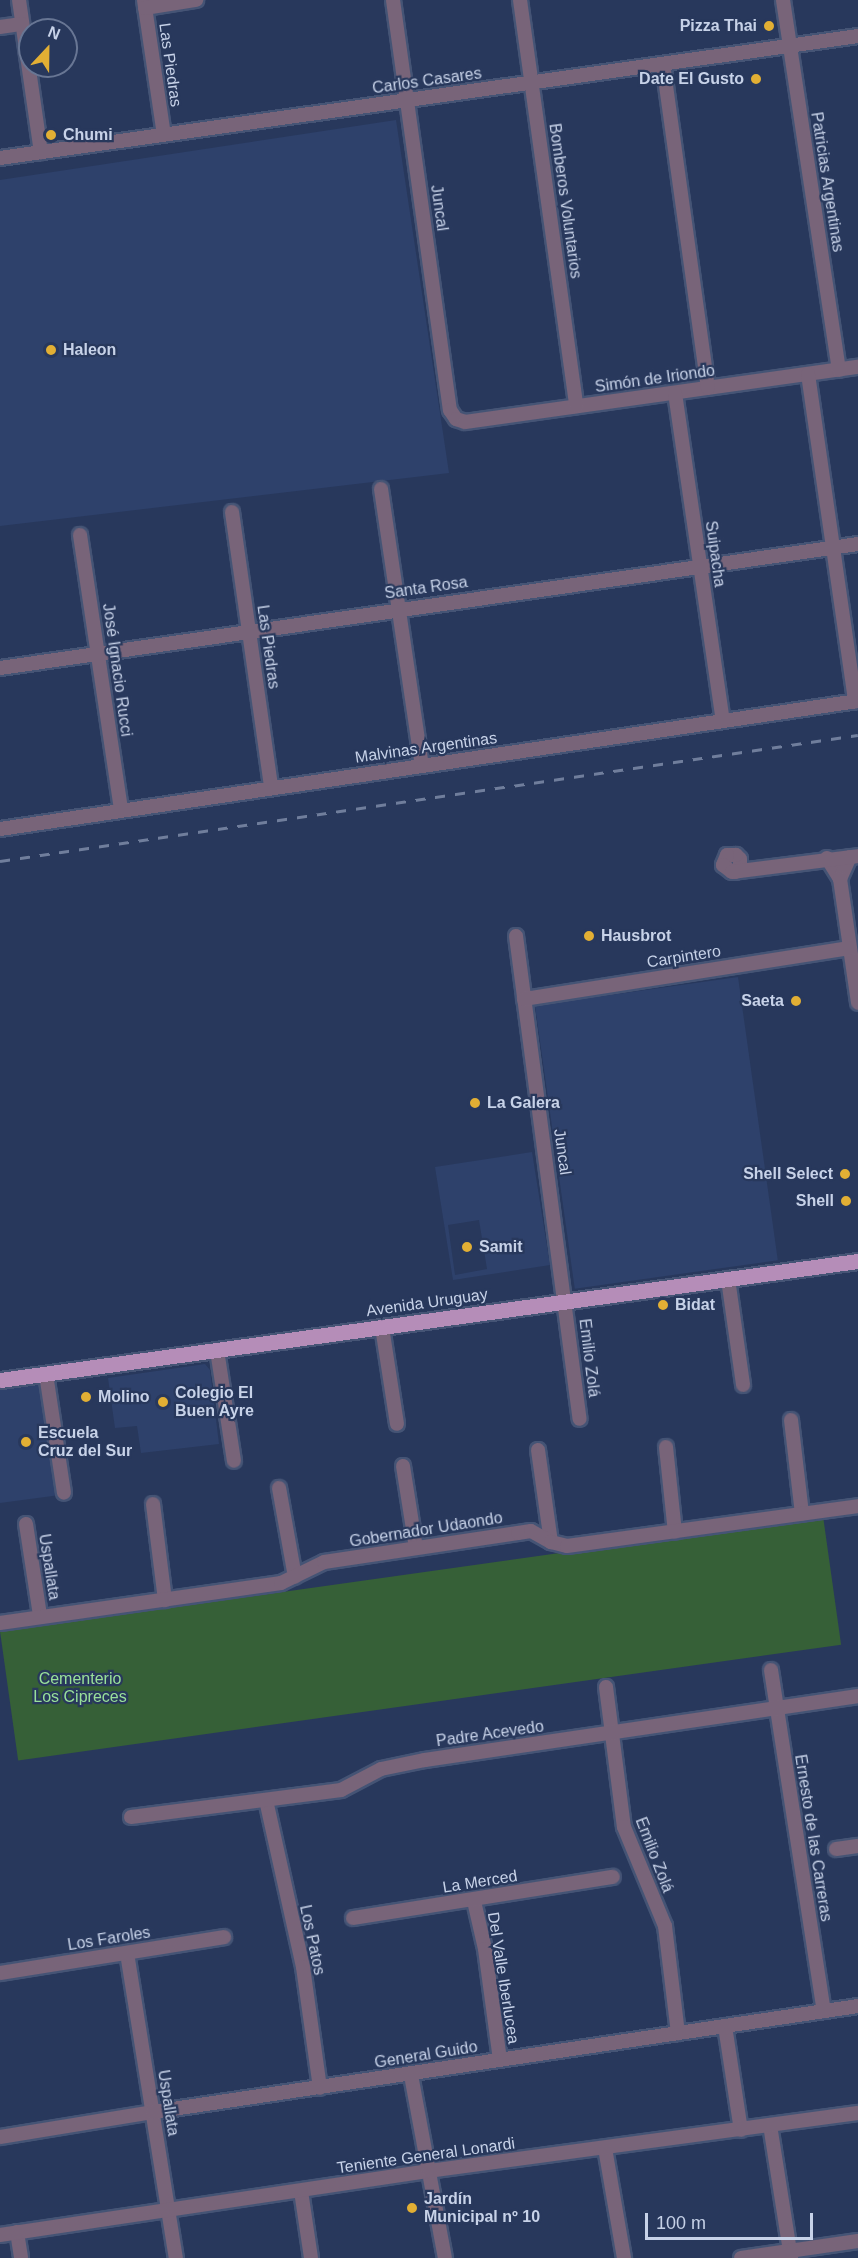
<!DOCTYPE html>
<meta charset="utf-8">
<style>
body{margin:0}
#map{position:relative;width:858px;height:2258px;overflow:hidden;background:#28385c;font-family:Arial,sans-serif}
div>[style]{position:absolute}
.built>*{inset:0;background:#2e416b;transform-origin:0 0}
.green>*{inset:0;background:#366037;transform-origin:0 0}
.roads{filter:drop-shadow(2px 0 #455475) drop-shadow(-2px 0 #455475) drop-shadow(0 2px #455475) drop-shadow(0 -2px #455475)}
.minor>*{height:14px;margin:-7px;padding:0 7px;transform-origin:7px;border-radius:7px;background:#786479}
.major>*{height:15px;margin:-7.5px;padding:0 7.5px;transform-origin:7.5px;border-radius:7.5px;background:#b58db8}
.rail>*{height:3px;margin-top:-1.5px;transform-origin:0;background:repeating-linear-gradient(90deg,#707e9c 0 10px,transparent 0 20px)}
.dots>*{width:16px;height:16px;translate:-50% -50%;box-sizing:border-box;border:3px solid #28385c;border-radius:50%}
span{translate:-50% -50%;white-space:nowrap;text-align:center;line-height:1.15;-webkit-text-stroke:4.5px #28385c;paint-order:stroke}
.poi-label{font-size:16px;color:#c7d2e8;font-weight:700}
.right{translate:-100% -50%;text-align:right}
.left{translate:0 -50%;text-align:left}
.street-label{font-size:16px;color:#c7d2e8}
.park-label{font-size:16px;color:#99e09a}
.north{position:absolute;left:18px;top:18px;width:60px;height:60px;box-sizing:border-box;background:#28385c;border:2px solid #687694;border-radius:50%;rotate:22deg;font-size:16px;font-weight:700;line-height:24px;text-align:center;color:#c7d2e8}
.north::after{content:'';display:block;margin:auto;width:21px;height:27px;background:#e2af34;clip-path:polygon(50% 0,100% 100%,50% 72%,0 100%)}
.scale{position:absolute;left:645px;top:2213px;width:168px;height:27px;box-sizing:border-box;border:3px solid #c7d2e8;border-top:0;padding-left:8px;font-size:18px;line-height:21px;white-space:nowrap;color:#c7d2e8;-webkit-text-stroke:4px #28385c;paint-order:stroke}
</style>
<div id="map">
<div class="built">
<i style="clip-path:polygon(396px 120px,449px 473px,0 526px,0 180px)"></i>
<i style="left:738px;top:977px;width:286px;height:205px;rotate:82deg"></i>
<i style="clip-path:polygon(evenodd,532px 1152px,550px 1265px,453px 1280px,435px 1167px,532px 1152px,479px 1220px,487px 1269px,455px 1275px,448px 1225px,479px 1220px)"></i>
<i style="clip-path:polygon(205px 1364px,210px 1370px,219px 1444px,141px 1453px,137px 1426px,115px 1428px,108px 1378px)"></i>
<i style="clip-path:polygon(43px 1383px,60px 1495px,0 1503px,0 1389px)"></i>
</div>
<div class="green">
<i style="left:823px;top:1516px;width:130px;height:831px;rotate:82deg"></i>
</div>
<div class="roads">
<div class="minor">
<i style="left:19px;top:0;width:154px;rotate:81.8deg"></i>
<i style="left:144px;top:0;width:136px;rotate:81.6deg"></i>
<i style="left:393px;top:0;width:414px;rotate:82.1deg"></i>
<i style="left:450px;top:410px;width:11px;rotate:56deg"></i>
<i style="left:456px;top:419px;width:9px;rotate:18deg"></i>
<i style="left:465px;top:422px;width:397px;rotate:-8deg"></i>
<i style="left:520px;top:0;width:410px;rotate:82.1deg"></i>
<i style="left:783px;top:0;width:374px;rotate:81.4deg"></i>
<i style="left:145px;top:8px;width:52px;rotate:-8.9deg"></i>
<i style="left:0;top:27px;width:22px;rotate:-8deg"></i>
<i style="left:663px;top:64px;width:327px;rotate:82.1deg"></i>
<i style="left:0;top:158px;width:867px;rotate:-8.09deg"></i>
<i style="left:808px;top:374px;width:331px;rotate:81.8deg"></i>
<i style="left:675px;top:393px;width:331px;rotate:81.7deg"></i>
<i style="left:381px;top:489px;width:279px;rotate:81.6deg"></i>
<i style="left:232px;top:512px;width:278px;rotate:81.9deg"></i>
<i style="left:80px;top:535px;width:278px;rotate:81.5deg"></i>
<i style="left:0;top:668px;width:867px;rotate:-8.22deg"></i>
<i style="left:0;top:829px;width:867px;rotate:-8.49deg"></i>
<i style="left:827px;top:858px;width:25px;rotate:58deg"></i>
<i style="left:840px;top:879px;width:24px;rotate:-66deg"></i>
<i style="left:735px;top:872px;width:6px;rotate:-39deg"></i>
<i style="left:740px;top:868px;width:9px;rotate:-90deg"></i>
<i style="left:740px;top:859px;width:6px;rotate:-135deg"></i>
<i style="left:736px;top:855px;width:9px;rotate:180deg"></i>
<i style="left:727px;top:855px;width:11px;rotate:112deg"></i>
<i style="left:723px;top:865px;width:11px;rotate:38deg"></i>
<i style="left:732px;top:872px;width:127px;rotate:-7.2deg"></i>
<i style="left:840px;top:879px;width:125px;rotate:81.7deg"></i>
<i style="left:516px;top:936px;width:487px;rotate:82.5deg"></i>
<i style="left:524px;top:999px;width:329px;rotate:-8.9deg"></i>
<i style="left:728px;top:1279px;width:107px;rotate:81.9deg"></i>
<i style="left:382px;top:1327px;width:98px;rotate:81.2deg"></i>
<i style="left:217px;top:1350px;width:112px;rotate:81.3deg"></i>
<i style="left:46px;top:1374px;width:120px;rotate:81.4deg"></i>
<i style="left:791px;top:1420px;width:94px;rotate:83.3deg"></i>
<i style="left:666px;top:1447px;width:85px;rotate:84deg"></i>
<i style="left:538px;top:1450px;width:93px;rotate:82deg"></i>
<i style="left:403px;top:1466px;width:83px;rotate:81deg"></i>
<i style="left:279px;top:1488px;width:90px;rotate:79.8deg"></i>
<i style="left:153px;top:1504px;width:97px;rotate:82.9deg"></i>
<i style="left:26px;top:1524px;width:93px;rotate:81.3deg"></i>
<i style="left:0;top:1623px;width:284px;rotate:-8.1deg"></i>
<i style="left:281px;top:1583px;width:48px;rotate:-26deg"></i>
<i style="left:324px;top:1562px;width:196px;rotate:-8.5deg"></i>
<i style="left:518px;top:1533px;width:13px;rotate:-9deg"></i>
<i style="left:531px;top:1531px;width:23px;rotate:29deg"></i>
<i style="left:551px;top:1542px;width:16px;rotate:14deg"></i>
<i style="left:567px;top:1546px;width:294px;rotate:-7.8deg"></i>
<i style="left:771px;top:1670px;width:345px;rotate:81.2deg"></i>
<i style="left:606px;top:1687px;width:141px;rotate:82.7deg"></i>
<i style="left:624px;top:1827px;width:107px;rotate:67.5deg"></i>
<i style="left:665px;top:1926px;width:108px;rotate:83.1deg"></i>
<i style="left:266px;top:1800px;width:171px;rotate:77.5deg"></i>
<i style="left:303px;top:1967px;width:122px;rotate:82deg"></i>
<i style="left:131px;top:1817px;width:212px;rotate:-7.3deg"></i>
<i style="left:341px;top:1790px;width:45px;rotate:-27.7deg"></i>
<i style="left:381px;top:1769px;width:45px;rotate:-11.6deg"></i>
<i style="left:425px;top:1760px;width:438px;rotate:-8.4deg"></i>
<i style="left:836px;top:1849px;width:22px;rotate:-8deg"></i>
<i style="left:474px;top:1901px;width:49px;rotate:77.1deg"></i>
<i style="left:485px;top:1949px;width:112px;rotate:82.3deg"></i>
<i style="left:353px;top:1918px;width:263px;rotate:-9deg"></i>
<i style="left:127px;top:1953px;width:309px;rotate:80.9deg"></i>
<i style="left:0;top:1973px;width:227px;rotate:-9.1deg"></i>
<i style="left:725px;top:2026px;width:105px;rotate:81.3deg"></i>
<i style="left:411px;top:2075px;width:186px;rotate:79.5deg"></i>
<i style="left:770px;top:2125px;width:135px;rotate:81deg"></i>
<i style="left:0;top:2137px;width:155px;rotate:-9.3deg"></i>
<i style="left:153px;top:2112px;width:713px;rotate:-8.55deg"></i>
<i style="left:605px;top:2148px;width:112px;rotate:80.2deg"></i>
<i style="left:301px;top:2191px;width:68px;rotate:81.5deg"></i>
<i style="left:17px;top:2232px;width:26px;rotate:81deg"></i>
<i style="left:0;top:2235px;width:434px;rotate:-8.5deg"></i>
<i style="left:429px;top:2171px;width:433px;rotate:-7.7deg"></i>
<i style="left:741px;top:2258px;width:118px;rotate:-8.3deg"></i>
</div>
<div class="major">
<i style="left:0;top:1380px;width:866px;rotate:-7.9deg"></i>
</div>
</div>
<div class="rail">
<i style="left:0;top:861px;width:867px;rotate:-8.35deg"></i>
</div>
<div class="dots">
<i style="left:769px;top:26px;background:#e2af34"></i>
<i style="left:756px;top:79px;background:#e2af34"></i>
<i style="left:51px;top:135px;background:#e2af34"></i>
<i style="left:51px;top:350px;background:#e2af34"></i>
<i style="left:589px;top:936px;background:#e2af34"></i>
<i style="left:796px;top:1001px;background:#e2af34"></i>
<i style="left:475px;top:1103px;background:#e2af34"></i>
<i style="left:845px;top:1174px;background:#e2af34"></i>
<i style="left:846px;top:1201px;background:#e2af34"></i>
<i style="left:467px;top:1247px;background:#e2af34"></i>
<i style="left:663px;top:1305px;background:#e2af34"></i>
<i style="left:86px;top:1397px;background:#e2af34"></i>
<i style="left:163px;top:1402px;background:#e2af34"></i>
<i style="left:26px;top:1442px;background:#e2af34"></i>
<i style="left:412px;top:2208px;background:#e2af34"></i>
</div>
<div class="poi-label">
<span class="right" style="left:757px;top:26px">Pizza Thai</span>
<span class="right" style="left:744px;top:79px">Date El Gusto</span>
<span class="left" style="left:63px;top:135px">Chumi</span>
<span class="left" style="left:63px;top:350px">Haleon</span>
<span class="left" style="left:601px;top:936px">Hausbrot</span>
<span class="right" style="left:784px;top:1001px">Saeta</span>
<span class="left" style="left:487px;top:1103px">La Galera</span>
<span class="right" style="left:833px;top:1174px">Shell Select</span>
<span class="right" style="left:834px;top:1201px">Shell</span>
<span class="left" style="left:479px;top:1247px">Samit</span>
<span class="left" style="left:675px;top:1305px">Bidat</span>
<span class="left" style="left:175px;top:1402px">Colegio El<br>Buen Ayre</span>
<span class="left" style="left:98px;top:1397px">Molino</span>
<span class="left" style="left:38px;top:1442px">Escuela<br>Cruz del Sur</span>
<span class="left" style="left:424px;top:2208px">Jardín<br>Municipal nº 10</span>
</div>
<div class="street-label">
<span style="left:170px;top:65px;rotate:82deg">Las Piedras</span>
<span style="left:427px;top:81px;rotate:-8deg">Carlos Casares</span>
<span style="left:827px;top:182px;rotate:81deg">Patricias Argentinas</span>
<span style="left:565px;top:201px;rotate:82deg">Bomberos Voluntarios</span>
<span style="left:439px;top:208px;rotate:82deg">Juncal</span>
<span style="left:655px;top:379px;rotate:-8deg">Simón de Iriondo</span>
<span style="left:715px;top:554px;rotate:82deg">Suipacha</span>
<span style="left:426px;top:588px;rotate:-8deg">Santa Rosa</span>
<span style="left:268px;top:647px;rotate:82deg">Las Piedras</span>
<span style="left:117px;top:670px;rotate:82deg">José Ignacio Rucci</span>
<span style="left:426px;top:748px;rotate:-8deg">Malvinas Argentinas</span>
<span style="left:684px;top:957px;rotate:-9deg">Carpintero</span>
<span style="left:562px;top:1152px;rotate:82deg">Juncal</span>
<span style="left:427px;top:1303px;rotate:-8deg">Avenida Uruguay</span>
<span style="left:589px;top:1358px;rotate:83deg">Emilio Zolá</span>
<span style="left:426px;top:1530px;rotate:-9deg">Gobernador Udaondo</span>
<span style="left:49px;top:1567px;rotate:81deg">Uspallata</span>
<span style="left:490px;top:1734px;rotate:-8deg">Padre Acevedo</span>
<span style="left:813px;top:1838px;rotate:81deg">Ernesto de las Carreras</span>
<span style="left:654px;top:1855px;rotate:69deg">Emilio Zolá</span>
<span style="left:480px;top:1882px;rotate:-9deg">La Merced</span>
<span style="left:109px;top:1939px;rotate:-9deg">Los Faroles</span>
<span style="left:312px;top:1940px;rotate:78deg">Los Patos</span>
<span style="left:503px;top:1978px;rotate:81deg">Del Valle Iberlucea</span>
<span style="left:426px;top:2055px;rotate:-9deg">General Guido</span>
<span style="left:168px;top:2103px;rotate:81deg">Uspallata</span>
<span style="left:426px;top:2156px;rotate:-8deg">Teniente General Lonardi</span>
</div>
<div class="park-label">
<span style="left:80px;top:1688px">Cementerio<br>Los Cipreces</span>
</div>
<div class="north">N</div>
<div class="scale">100 m</div>
</div>
